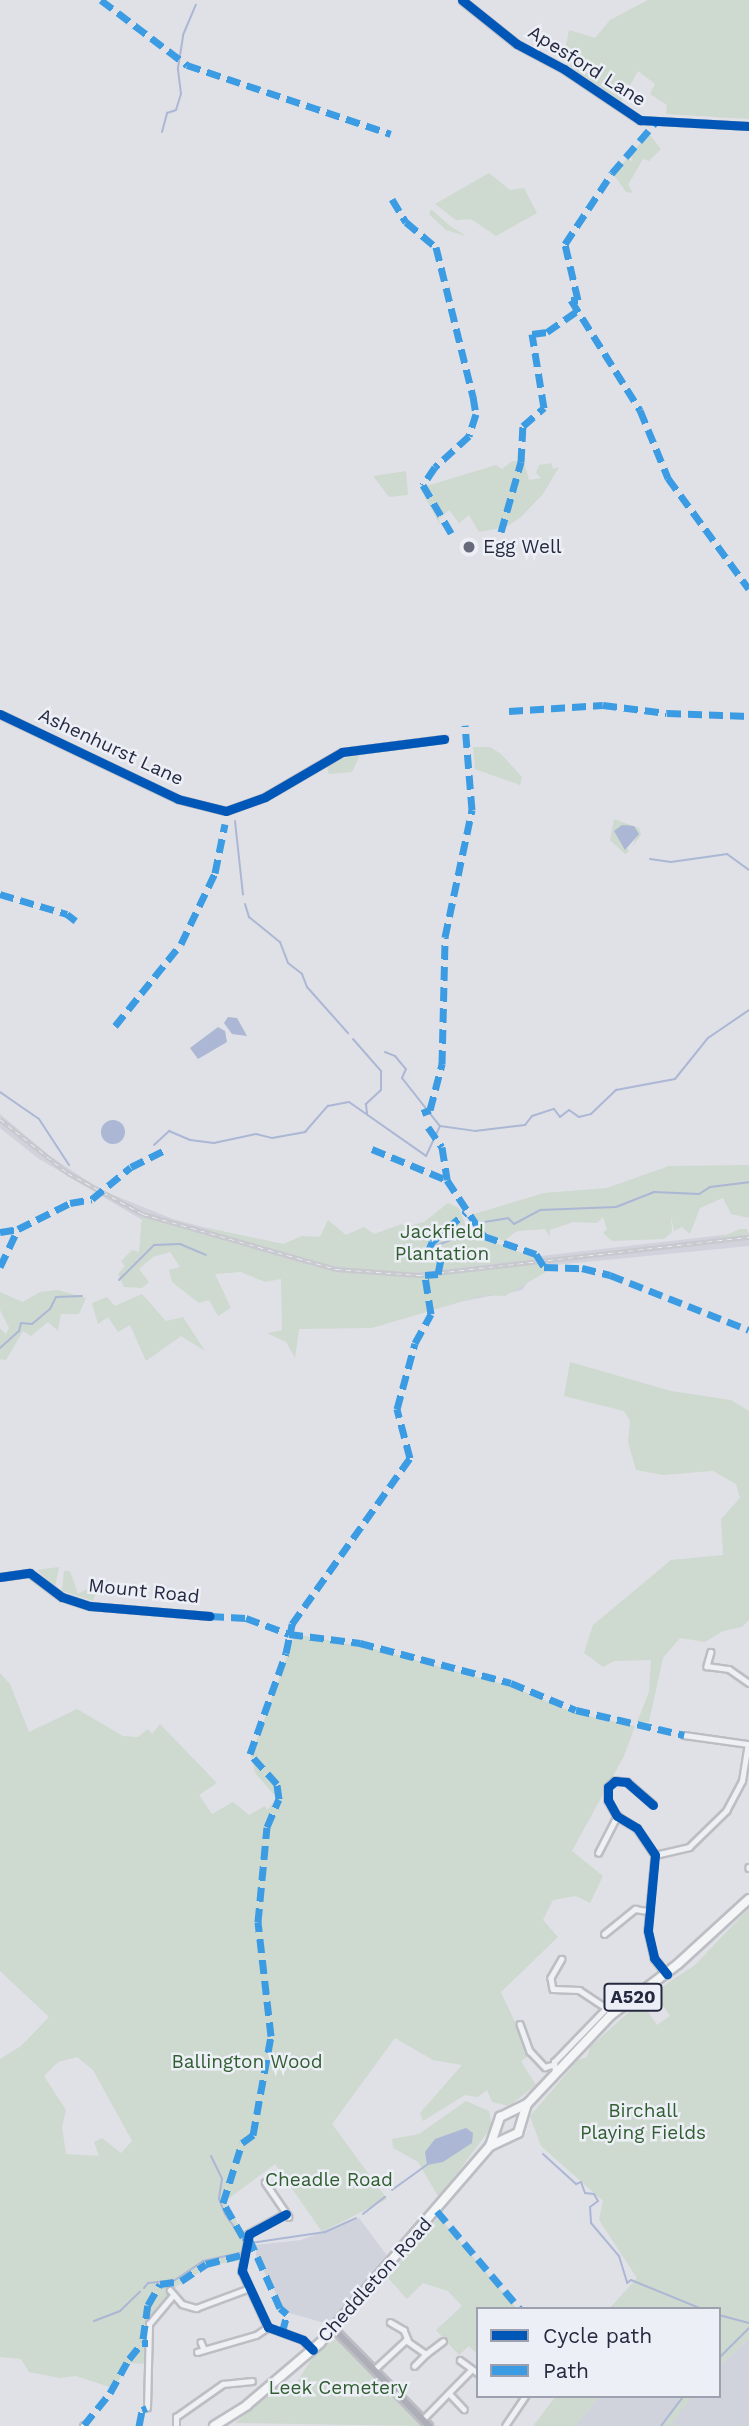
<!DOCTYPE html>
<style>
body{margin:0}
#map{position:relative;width:749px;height:2426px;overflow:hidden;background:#e0e1e6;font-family:"Work Sans",sans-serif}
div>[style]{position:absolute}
.built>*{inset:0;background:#d0d2dc}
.green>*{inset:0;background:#ced9cf}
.water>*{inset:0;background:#abb7d4}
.round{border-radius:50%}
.stream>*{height:2px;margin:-1px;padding:0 1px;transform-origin:1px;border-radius:1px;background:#abb7d4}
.roads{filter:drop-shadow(2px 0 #bdbec4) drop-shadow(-2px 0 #bdbec4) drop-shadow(0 2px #bdbec4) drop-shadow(0 -2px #bdbec4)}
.street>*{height:4.5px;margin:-2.25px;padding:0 2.25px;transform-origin:2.25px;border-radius:2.25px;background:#eff0f3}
.secondary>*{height:6px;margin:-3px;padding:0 3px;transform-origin:3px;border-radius:3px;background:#acaeb8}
.highway>*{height:8px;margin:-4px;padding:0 4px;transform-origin:4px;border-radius:4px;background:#f4f5f6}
.rail>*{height:4.5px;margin-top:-2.25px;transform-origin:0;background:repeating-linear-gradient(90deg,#edeff6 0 5px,#c8c9ce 0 10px);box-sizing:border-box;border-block:2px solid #c8c9ce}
.quiet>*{height:7px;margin-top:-3.5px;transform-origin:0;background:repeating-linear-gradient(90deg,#3c9ce3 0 14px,transparent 0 21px)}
.cycleway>*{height:9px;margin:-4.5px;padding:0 4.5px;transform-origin:4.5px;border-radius:4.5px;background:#0057b8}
.dots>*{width:19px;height:19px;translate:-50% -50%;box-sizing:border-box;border:4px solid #edeff6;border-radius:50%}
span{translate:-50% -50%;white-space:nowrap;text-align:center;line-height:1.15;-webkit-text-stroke:5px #edeff6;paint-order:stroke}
.shield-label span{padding:2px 5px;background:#edeff6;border:2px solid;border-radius:5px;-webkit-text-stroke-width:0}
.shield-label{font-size:18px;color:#252a41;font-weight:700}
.street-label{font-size:19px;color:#252a41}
.poi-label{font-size:19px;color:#252a41}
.left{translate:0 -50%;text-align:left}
.park-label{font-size:19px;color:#315e31}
.legend{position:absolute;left:476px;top:2307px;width:245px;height:91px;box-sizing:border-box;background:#edeff6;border:2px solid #9da0ae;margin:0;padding:9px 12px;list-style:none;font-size:21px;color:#252a41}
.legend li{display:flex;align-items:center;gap:14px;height:35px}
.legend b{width:35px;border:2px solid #9da0ae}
</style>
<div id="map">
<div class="built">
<i style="clip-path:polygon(0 1114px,50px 1156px,101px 1190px,173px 1219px,263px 1243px,533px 1256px,538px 1268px,522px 1290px,453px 1303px,411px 1302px,144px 1221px,39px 1159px,0 1128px)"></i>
<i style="clip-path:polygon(749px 1232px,749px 1246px,544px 1266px,541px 1256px)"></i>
<i style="clip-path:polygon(359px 2218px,388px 2257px,328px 2324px,286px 2312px,256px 2257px,256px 2245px,301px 2240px)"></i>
<i style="clip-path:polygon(749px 2338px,749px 2426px,676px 2426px,671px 2422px,693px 2396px,719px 2396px,719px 2367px)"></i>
<i style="clip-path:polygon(600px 2396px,675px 2396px,680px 2401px,663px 2426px,575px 2426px)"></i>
</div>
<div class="green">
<i style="clip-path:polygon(648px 0,749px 0,749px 119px,666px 114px,667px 105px,650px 94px,655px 84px,638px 71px,620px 104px,563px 61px,569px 30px,595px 38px,610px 20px)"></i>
<i style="clip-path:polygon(649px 134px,661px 149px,649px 161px,643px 159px,628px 185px,633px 193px,626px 192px,614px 175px,627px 158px,632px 162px,631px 153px)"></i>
<i style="clip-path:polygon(489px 173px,510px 190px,524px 188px,537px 213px,496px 236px,471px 219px,456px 220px,435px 204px)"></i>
<i style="clip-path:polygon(431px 209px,450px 226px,466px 236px,446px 230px,429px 214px)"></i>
<i style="clip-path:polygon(512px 461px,524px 462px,529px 480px,541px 478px,536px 473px,539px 465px,551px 463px,553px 469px,559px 467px,543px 494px,521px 517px,506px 527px,479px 532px,469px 515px,459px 523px,449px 510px,439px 519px,440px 525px,420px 488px,496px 465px,502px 469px)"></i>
<i style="clip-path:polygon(406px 471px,408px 495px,389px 497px,373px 476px)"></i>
<i style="clip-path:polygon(473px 747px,490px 747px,501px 754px,522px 777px,520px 785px,475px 769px)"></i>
<i style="clip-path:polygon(361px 753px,352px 772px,329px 774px,327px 767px,335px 761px)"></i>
<i style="clip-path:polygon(614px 819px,639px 828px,641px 835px,632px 847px,636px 837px,615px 833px,629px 851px,625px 854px,610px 840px)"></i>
<i style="clip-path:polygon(749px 1165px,749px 1218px,731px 1214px,723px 1198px,700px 1208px,690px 1234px,682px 1227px,674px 1231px,671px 1216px,672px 1232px,664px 1239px,612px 1241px,603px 1233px,607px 1229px,603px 1217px,597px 1223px,573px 1222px,550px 1230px,550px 1237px,545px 1229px,517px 1231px,504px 1241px,486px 1233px,476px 1223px,474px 1214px,544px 1193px,607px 1188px,669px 1166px)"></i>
<i style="clip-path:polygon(448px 1203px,459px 1208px,468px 1231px,476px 1230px,483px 1238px,537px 1259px,412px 1273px,357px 1270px,304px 1260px,212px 1233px,208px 1228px,283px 1244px,302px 1236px,320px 1237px,328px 1220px,346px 1235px,364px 1227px,374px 1234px,402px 1224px,405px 1227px,424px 1222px)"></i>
<i style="clip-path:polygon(142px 1216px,297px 1262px,351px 1273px,409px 1276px,538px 1263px,551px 1269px,505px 1296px,484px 1295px,372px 1328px,299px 1329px,295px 1358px,286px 1342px,267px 1333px,282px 1330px,281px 1279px,265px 1282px,241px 1272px,215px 1274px,231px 1308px,218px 1316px,209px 1300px,199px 1303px,172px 1282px,169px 1270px,180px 1267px,170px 1252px,153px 1257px,139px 1269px,149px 1282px,142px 1288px,124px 1287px,118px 1274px,125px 1266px,121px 1261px,132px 1250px,139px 1252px)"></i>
<i style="clip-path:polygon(740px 1229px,747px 1229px,749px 1236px,715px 1240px)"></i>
<i style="clip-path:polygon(58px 1290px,86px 1298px,79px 1314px,61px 1314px,58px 1331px,48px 1322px,31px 1336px,23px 1331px,6px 1360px,0 1359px,0 1328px,6px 1334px,9px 1328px,0 1310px,0 1292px,23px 1302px,40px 1292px)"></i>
<i style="clip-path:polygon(142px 1294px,166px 1321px,183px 1317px,205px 1351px,181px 1336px,146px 1361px,130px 1325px,118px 1332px,108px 1317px,98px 1324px,92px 1303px,107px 1297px,115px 1306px)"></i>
<i style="clip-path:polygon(570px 1362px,671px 1391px,731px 1400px,749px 1411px,749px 1620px,742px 1627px,723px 1631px,705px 1642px,680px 1638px,663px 1658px,649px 1722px,637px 1722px,649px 1692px,651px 1660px,614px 1661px,603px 1667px,584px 1653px,593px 1625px,671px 1560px,723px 1555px,721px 1519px,740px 1498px,736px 1484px,713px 1471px,663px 1475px,636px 1470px,628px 1442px,630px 1421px,624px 1411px,564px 1396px)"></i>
<i style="clip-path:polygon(59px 1567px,55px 1587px,37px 1570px)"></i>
<i style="clip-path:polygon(64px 1571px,70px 1571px,78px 1594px,101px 1581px,93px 1601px,62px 1591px)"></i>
<i style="clip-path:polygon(evenodd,295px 1634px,375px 1649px,510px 1686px,575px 1713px,635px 1726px,624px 1756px,572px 1851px,603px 1876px,590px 1903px,576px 1896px,553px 1900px,543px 1920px,558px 1937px,501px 1992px,530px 2055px,521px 2061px,536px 2085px,509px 2106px,492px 2102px,487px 2090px,478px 2097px,465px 2095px,423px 2121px,420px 2113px,462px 2065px,433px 2060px,395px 2038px,332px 2124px,387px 2199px,322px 2232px,275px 2164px,224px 2202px,245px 2234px,238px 2261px,212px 2265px,177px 2286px,146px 2323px,146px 2364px,131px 2363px,113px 2388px,76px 2376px,60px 2378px,29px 2372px,21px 2359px,0 2357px,0 2059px,21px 2046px,49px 2017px,0 1971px,0 1673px,10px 1684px,29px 1732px,77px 1709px,123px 1736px,138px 1737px,148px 1729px,152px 1734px,160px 1724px,217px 1783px,199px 1795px,212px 1814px,233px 1802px,249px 1815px,265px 1806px,267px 1810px,277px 1798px,255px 1773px,251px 1756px,295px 1634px,77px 2057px,93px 2070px,132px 2141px,121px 2153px,102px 2138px,94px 2142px,99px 2156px,66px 2154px,62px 2127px,66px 2110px,44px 2076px,58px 2062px,77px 2057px)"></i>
<i style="clip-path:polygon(749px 1908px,749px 2338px,719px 2367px,719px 2309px,609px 2309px,637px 2278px,599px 2220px,603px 2201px,541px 2146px,530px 2116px,578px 2060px,587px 2057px,590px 2047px,641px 2001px,657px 2025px,670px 2016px,654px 1992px,695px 1965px)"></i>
<i style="clip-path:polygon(466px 2101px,489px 2111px,492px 2126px,439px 2198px,418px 2162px,393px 2148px,392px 2139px,419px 2134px)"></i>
<i style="clip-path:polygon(439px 2217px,517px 2309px,478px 2309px,478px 2355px,469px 2346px,459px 2355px,436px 2330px,462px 2306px,448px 2291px,423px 2283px,407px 2299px,387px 2277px)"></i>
<i style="clip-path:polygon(337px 2338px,425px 2426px,235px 2423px,282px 2383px,293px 2388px,315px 2354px)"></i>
<i style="clip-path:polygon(556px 2396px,600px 2396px,575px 2426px,533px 2426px)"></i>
<i style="clip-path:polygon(675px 2396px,693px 2396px,672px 2422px,676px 2426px,663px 2426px,680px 2401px)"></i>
</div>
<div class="water">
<i style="clip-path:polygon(622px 825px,634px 826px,639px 834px,625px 850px,614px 831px)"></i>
<i style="clip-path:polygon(228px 1017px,237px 1018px,247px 1036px,232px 1034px,224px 1023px)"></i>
<i style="clip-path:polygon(218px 1027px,225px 1031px,227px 1042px,198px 1059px,190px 1048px)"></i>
<i class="round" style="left:101px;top:1120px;width:24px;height:24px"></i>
<i style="clip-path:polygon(466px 2128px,473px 2133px,472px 2143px,443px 2162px,427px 2165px,425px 2152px,435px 2139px)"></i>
</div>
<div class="stream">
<i style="left:162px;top:132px;width:20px;rotate:-75deg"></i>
<i style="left:167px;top:113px;width:9px;rotate:-18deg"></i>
<i style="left:176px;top:110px;width:17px;rotate:-73deg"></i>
<i style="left:181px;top:94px;width:26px;rotate:-97deg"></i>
<i style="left:178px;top:68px;width:33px;rotate:-81deg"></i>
<i style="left:183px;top:35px;width:33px;rotate:-67deg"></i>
<i style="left:235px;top:821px;width:74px;rotate:83.8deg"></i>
<i style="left:650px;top:859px;width:21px;rotate:8deg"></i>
<i style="left:671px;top:862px;width:57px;rotate:-8.1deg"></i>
<i style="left:727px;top:854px;width:27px;rotate:36deg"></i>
<i style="left:245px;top:904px;width:14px;rotate:73deg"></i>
<i style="left:249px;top:917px;width:40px;rotate:39deg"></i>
<i style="left:280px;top:942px;width:22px;rotate:69deg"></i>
<i style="left:288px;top:963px;width:18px;rotate:38deg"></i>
<i style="left:302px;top:974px;width:14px;rotate:69deg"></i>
<i style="left:307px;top:987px;width:62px;rotate:48.3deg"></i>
<i style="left:353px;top:1039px;width:43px;rotate:48.8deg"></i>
<i style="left:381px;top:1071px;width:19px;rotate:90deg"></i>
<i style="left:381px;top:1090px;width:21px;rotate:137deg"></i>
<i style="left:366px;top:1104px;width:10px;rotate:84deg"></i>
<i style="left:385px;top:1052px;width:11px;rotate:22deg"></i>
<i style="left:395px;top:1056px;width:17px;rotate:50deg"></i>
<i style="left:406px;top:1069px;width:10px;rotate:114deg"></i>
<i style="left:402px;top:1078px;width:60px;rotate:51.8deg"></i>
<i style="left:0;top:1092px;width:47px;rotate:34.7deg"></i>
<i style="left:39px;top:1119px;width:55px;rotate:56.9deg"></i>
<i style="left:154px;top:1145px;width:21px;rotate:-43deg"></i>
<i style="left:169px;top:1131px;width:23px;rotate:23deg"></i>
<i style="left:190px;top:1140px;width:24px;rotate:7deg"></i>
<i style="left:214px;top:1143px;width:43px;rotate:-12.1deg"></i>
<i style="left:256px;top:1134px;width:16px;rotate:14deg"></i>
<i style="left:272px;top:1138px;width:34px;rotate:-10deg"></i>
<i style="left:305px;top:1132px;width:35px;rotate:-49deg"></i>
<i style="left:328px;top:1106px;width:21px;rotate:-11deg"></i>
<i style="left:349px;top:1102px;width:94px;rotate:35deg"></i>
<i style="left:426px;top:1156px;width:33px;rotate:-65deg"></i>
<i style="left:440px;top:1126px;width:35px;rotate:8deg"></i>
<i style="left:475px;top:1131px;width:50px;rotate:-6.8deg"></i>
<i style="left:525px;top:1125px;width:11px;rotate:-52deg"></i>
<i style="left:532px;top:1116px;width:23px;rotate:-18deg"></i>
<i style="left:554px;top:1109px;width:10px;rotate:53deg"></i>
<i style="left:560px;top:1117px;width:11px;rotate:-38deg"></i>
<i style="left:569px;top:1110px;width:12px;rotate:35deg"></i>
<i style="left:579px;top:1117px;width:12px;rotate:-14deg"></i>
<i style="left:591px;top:1114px;width:35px;rotate:-44deg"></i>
<i style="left:616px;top:1090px;width:60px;rotate:-10.6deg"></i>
<i style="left:675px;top:1079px;width:53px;rotate:-51.2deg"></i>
<i style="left:708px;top:1038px;width:50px;rotate:-34.3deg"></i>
<i style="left:478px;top:1223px;width:30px;rotate:-9deg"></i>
<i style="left:508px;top:1218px;width:8px;rotate:45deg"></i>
<i style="left:514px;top:1224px;width:30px;rotate:-28deg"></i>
<i style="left:540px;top:1210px;width:76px;rotate:-2.3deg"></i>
<i style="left:616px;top:1207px;width:41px;rotate:-21.5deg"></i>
<i style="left:654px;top:1192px;width:45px;rotate:2.5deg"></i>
<i style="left:699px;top:1194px;width:13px;rotate:-32deg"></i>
<i style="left:710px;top:1187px;width:39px;rotate:-7deg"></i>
<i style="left:430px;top:1248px;width:31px;rotate:-21deg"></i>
<i style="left:459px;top:1237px;width:16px;rotate:-43deg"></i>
<i style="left:119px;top:1280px;width:49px;rotate:-45deg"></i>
<i style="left:154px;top:1245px;width:26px;rotate:-2deg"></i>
<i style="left:180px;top:1244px;width:28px;rotate:23deg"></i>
<i style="left:0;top:1348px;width:25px;rotate:-42deg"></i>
<i style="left:19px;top:1331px;width:8px;rotate:-76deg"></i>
<i style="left:21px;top:1323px;width:11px;rotate:5deg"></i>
<i style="left:32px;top:1324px;width:23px;rotate:-40deg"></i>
<i style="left:50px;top:1309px;width:13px;rotate:-63deg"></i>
<i style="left:56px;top:1297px;width:26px;rotate:-2deg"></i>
<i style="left:543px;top:2154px;width:45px;rotate:42.3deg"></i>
<i style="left:576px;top:2184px;width:5px;rotate:-22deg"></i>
<i style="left:581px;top:2182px;width:12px;rotate:70deg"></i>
<i style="left:585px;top:2193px;width:9px;rotate:6deg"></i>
<i style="left:594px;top:2194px;width:8px;rotate:60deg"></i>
<i style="left:598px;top:2201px;width:10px;rotate:143deg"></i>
<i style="left:590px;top:2207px;width:16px;rotate:86deg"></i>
<i style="left:591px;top:2223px;width:43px;rotate:49.7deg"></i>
<i style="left:619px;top:2256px;width:28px;rotate:73deg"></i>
<i style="left:627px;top:2283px;width:5px;rotate:-37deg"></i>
<i style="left:631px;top:2280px;width:77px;rotate:22.2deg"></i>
<i style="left:211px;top:2156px;width:25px;rotate:64deg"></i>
<i style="left:222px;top:2179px;width:20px;rotate:99deg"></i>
<i style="left:219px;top:2199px;width:16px;rotate:68deg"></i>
<i style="left:225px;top:2214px;width:33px;rotate:55deg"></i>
<i style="left:392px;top:2190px;width:44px;rotate:-35.8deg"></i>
<i style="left:363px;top:2214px;width:28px;rotate:-38deg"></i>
<i style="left:251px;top:2243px;width:75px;rotate:-8.5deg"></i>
<i style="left:325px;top:2232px;width:34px;rotate:-24deg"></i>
<i style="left:144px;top:2288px;width:6px;rotate:-51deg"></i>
<i style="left:148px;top:2283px;width:27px;rotate:-6deg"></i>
<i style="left:175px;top:2280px;width:34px;rotate:-34deg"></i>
<i style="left:203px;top:2261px;width:42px;rotate:-12.4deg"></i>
<i style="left:719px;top:2315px;width:31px;rotate:15deg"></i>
<i style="left:94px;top:2321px;width:28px;rotate:-21deg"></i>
<i style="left:120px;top:2311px;width:28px;rotate:-44deg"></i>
<i style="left:719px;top:2358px;width:42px;rotate:-45deg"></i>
<i style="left:661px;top:2426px;width:38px;rotate:-53deg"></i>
</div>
<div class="roads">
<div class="street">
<i style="left:462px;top:0;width:70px;rotate:38.7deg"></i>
<i style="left:517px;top:44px;width:53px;rotate:28deg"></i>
<i style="left:564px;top:69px;width:92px;rotate:33.9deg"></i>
<i style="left:640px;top:120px;width:109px;rotate:3.2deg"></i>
<i style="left:0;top:714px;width:197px;rotate:25.5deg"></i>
<i style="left:178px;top:799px;width:49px;rotate:14deg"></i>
<i style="left:226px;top:811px;width:41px;rotate:-19.7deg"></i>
<i style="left:265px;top:797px;width:89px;rotate:-30.3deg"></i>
<i style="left:342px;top:752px;width:103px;rotate:-7.3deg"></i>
<i style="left:0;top:1577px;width:30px;rotate:-8deg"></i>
<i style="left:30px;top:1573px;width:40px;rotate:37deg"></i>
<i style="left:62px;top:1597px;width:29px;rotate:18deg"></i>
<i style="left:90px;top:1606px;width:120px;rotate:4.8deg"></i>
<i style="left:711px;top:1652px;width:15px;rotate:106deg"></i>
<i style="left:707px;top:1666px;width:22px;rotate:8deg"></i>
<i style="left:729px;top:1669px;width:24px;rotate:35deg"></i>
<i style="left:684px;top:1735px;width:65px;rotate:8deg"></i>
<i style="left:653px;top:1805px;width:35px;rotate:-139deg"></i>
<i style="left:627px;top:1782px;width:12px;rotate:-175deg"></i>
<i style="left:615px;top:1781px;width:9px;rotate:139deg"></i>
<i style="left:608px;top:1787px;width:13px;rotate:90deg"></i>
<i style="left:608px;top:1800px;width:18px;rotate:61deg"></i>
<i style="left:617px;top:1816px;width:23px;rotate:31deg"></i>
<i style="left:637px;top:1828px;width:32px;rotate:56deg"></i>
<i style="left:655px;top:1855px;width:76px;rotate:95.3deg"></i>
<i style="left:648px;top:1931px;width:28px;rotate:77deg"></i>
<i style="left:654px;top:1958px;width:21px;rotate:51deg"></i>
<i style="left:598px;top:1853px;width:42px;rotate:-62.8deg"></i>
<i style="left:655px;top:1855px;width:35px;rotate:-13deg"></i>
<i style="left:689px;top:1847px;width:52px;rotate:-44.2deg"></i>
<i style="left:726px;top:1811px;width:34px;rotate:-62deg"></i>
<i style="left:742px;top:1781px;width:37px;rotate:-81deg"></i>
<i style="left:749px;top:1867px;width:1px;rotate:90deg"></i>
<i style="left:604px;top:1934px;width:40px;rotate:-39deg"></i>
<i style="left:635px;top:1909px;width:13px;rotate:9deg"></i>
<i style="left:562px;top:1959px;width:22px;rotate:120deg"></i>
<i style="left:551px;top:1978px;width:11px;rotate:80deg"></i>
<i style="left:553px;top:1989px;width:26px;rotate:2deg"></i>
<i style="left:579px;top:1990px;width:42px;rotate:33.3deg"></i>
<i style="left:520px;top:2024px;width:29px;rotate:70deg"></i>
<i style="left:530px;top:2051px;width:22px;rotate:47deg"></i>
<i style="left:545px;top:2067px;width:7px;rotate:-16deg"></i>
<i style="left:555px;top:2073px;width:11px;rotate:-95deg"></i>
<i style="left:554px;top:2062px;width:85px;rotate:-46deg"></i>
<i style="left:613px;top:2001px;width:18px;rotate:-38deg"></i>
<i style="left:627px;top:1990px;width:11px;rotate:22deg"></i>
<i style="left:265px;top:2182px;width:42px;rotate:55.6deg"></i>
<i style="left:286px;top:2214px;width:42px;rotate:151.6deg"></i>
<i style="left:249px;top:2234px;width:38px;rotate:101deg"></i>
<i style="left:242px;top:2271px;width:62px;rotate:65.1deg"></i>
<i style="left:268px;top:2327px;width:37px;rotate:20deg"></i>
<i style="left:303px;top:2340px;width:13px;rotate:45deg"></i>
<i style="left:170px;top:2290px;width:18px;rotate:49deg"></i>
<i style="left:182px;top:2304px;width:15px;rotate:16deg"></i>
<i style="left:196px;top:2308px;width:54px;rotate:-20.4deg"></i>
<i style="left:390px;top:2322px;width:16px;rotate:30deg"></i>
<i style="left:404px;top:2330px;width:11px;rotate:68deg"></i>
<i style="left:201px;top:2342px;width:8px;rotate:67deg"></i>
<i style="left:197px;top:2352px;width:61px;rotate:-16.1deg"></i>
<i style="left:256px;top:2335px;width:14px;rotate:-34deg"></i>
<i style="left:460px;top:2360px;width:22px;rotate:36deg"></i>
<i style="left:414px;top:2366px;width:17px;rotate:-45deg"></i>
<i style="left:376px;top:2368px;width:41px;rotate:-43deg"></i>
<i style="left:406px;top:2340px;width:24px;rotate:35deg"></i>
<i style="left:426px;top:2354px;width:21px;rotate:-37deg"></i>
<i style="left:449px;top:2393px;width:22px;rotate:47deg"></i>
<i style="left:147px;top:2408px;width:84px;rotate:-88.6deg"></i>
<i style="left:149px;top:2324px;width:38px;rotate:-50deg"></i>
<i style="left:423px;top:2419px;width:67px;rotate:-45.6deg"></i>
<i style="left:83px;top:2426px;width:1px;rotate:-45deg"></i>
<i style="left:176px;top:2426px;width:9px;rotate:-90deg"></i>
<i style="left:176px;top:2417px;width:57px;rotate:-35.1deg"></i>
<i style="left:223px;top:2384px;width:29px;rotate:-6deg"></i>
<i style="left:505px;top:2426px;width:36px;rotate:-56deg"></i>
</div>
<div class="secondary">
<i style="left:334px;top:2329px;width:136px;rotate:45.6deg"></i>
</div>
<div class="highway">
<i style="left:490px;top:2146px;width:31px;rotate:-25deg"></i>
<i style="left:518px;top:2133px;width:30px;rotate:-73deg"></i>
<i style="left:527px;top:2104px;width:122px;rotate:-46.7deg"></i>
<i style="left:611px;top:2015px;width:84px;rotate:-37.3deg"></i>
<i style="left:678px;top:1964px;width:96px;rotate:-42.5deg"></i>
<i style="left:214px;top:2426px;width:39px;rotate:-32deg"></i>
<i style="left:247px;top:2405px;width:96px;rotate:-40.3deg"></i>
<i style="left:320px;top:2343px;width:260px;rotate:-49.2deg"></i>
<i style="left:490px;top:2146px;width:31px;rotate:-71deg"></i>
<i style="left:500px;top:2117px;width:30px;rotate:-26deg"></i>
</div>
</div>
<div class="rail">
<i style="left:0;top:1119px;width:87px;rotate:38.5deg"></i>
<i style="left:68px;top:1173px;width:85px;rotate:28.7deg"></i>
<i style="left:143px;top:1214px;width:201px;rotate:15.9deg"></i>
<i style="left:336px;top:1269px;width:83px;rotate:4.1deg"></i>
<i style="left:419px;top:1275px;width:332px;rotate:-6.6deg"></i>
</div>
<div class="quiet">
<i style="left:101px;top:0;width:108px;rotate:37.1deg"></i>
<i style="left:187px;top:65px;width:215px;rotate:18.7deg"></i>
<i style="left:392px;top:199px;width:27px;rotate:59deg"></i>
<i style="left:406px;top:222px;width:39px;rotate:40deg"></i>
<i style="left:436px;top:247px;width:154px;rotate:76.1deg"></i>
<i style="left:473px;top:396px;width:18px;rotate:81deg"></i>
<i style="left:476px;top:414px;width:23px;rotate:108deg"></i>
<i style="left:469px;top:436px;width:46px;rotate:137.6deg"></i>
<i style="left:435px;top:467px;width:22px;rotate:124deg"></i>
<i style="left:423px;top:485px;width:56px;rotate:59.7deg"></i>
<i style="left:571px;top:300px;width:130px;rotate:57.9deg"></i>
<i style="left:640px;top:410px;width:74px;rotate:67.6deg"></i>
<i style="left:668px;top:478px;width:137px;rotate:53.9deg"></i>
<i style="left:571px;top:300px;width:7px"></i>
<i style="left:578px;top:300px;width:57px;rotate:-103.1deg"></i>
<i style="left:565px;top:244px;width:85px;rotate:-56.5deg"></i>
<i style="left:612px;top:173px;width:66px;rotate:-49.3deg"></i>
<i style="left:501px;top:532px;width:73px;rotate:-74.1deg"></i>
<i style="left:521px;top:462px;width:36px;rotate:-87deg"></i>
<i style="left:523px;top:426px;width:28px;rotate:-41deg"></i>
<i style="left:544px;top:408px;width:75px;rotate:-99.2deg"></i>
<i style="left:532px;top:334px;width:15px;rotate:-8deg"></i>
<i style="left:547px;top:332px;width:37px;rotate:-35deg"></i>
<i style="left:509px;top:711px;width:94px;rotate:-3.7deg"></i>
<i style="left:603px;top:705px;width:64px;rotate:7.1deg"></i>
<i style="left:667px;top:713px;width:82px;rotate:2.1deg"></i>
<i style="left:0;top:894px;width:70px;rotate:16.6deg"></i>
<i style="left:67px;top:914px;width:11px;rotate:38deg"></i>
<i style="left:115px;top:1026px;width:105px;rotate:-51.2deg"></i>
<i style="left:181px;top:944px;width:79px;rotate:-64.4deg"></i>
<i style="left:215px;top:873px;width:50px;rotate:-78.5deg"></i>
<i style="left:422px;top:1113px;width:9px;rotate:-21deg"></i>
<i style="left:430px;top:1110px;width:48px;rotate:-75.4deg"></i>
<i style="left:442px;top:1064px;width:127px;rotate:-88.6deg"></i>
<i style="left:445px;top:937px;width:130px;rotate:-78deg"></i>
<i style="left:472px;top:810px;width:85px;rotate:-94.7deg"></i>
<i style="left:428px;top:1127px;width:24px;rotate:55deg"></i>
<i style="left:442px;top:1147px;width:33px;rotate:81deg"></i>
<i style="left:447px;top:1180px;width:67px;rotate:56.5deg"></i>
<i style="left:484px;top:1236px;width:55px;rotate:19.1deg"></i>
<i style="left:536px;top:1254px;width:15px;rotate:58deg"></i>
<i style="left:544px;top:1267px;width:38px;rotate:2deg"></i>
<i style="left:582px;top:1268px;width:29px;rotate:14deg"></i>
<i style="left:610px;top:1275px;width:149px;rotate:21.6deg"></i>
<i style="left:372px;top:1149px;width:81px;rotate:22.5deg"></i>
<i style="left:0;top:1232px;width:18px;rotate:-9deg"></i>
<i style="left:18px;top:1229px;width:58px;rotate:-26.6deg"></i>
<i style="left:70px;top:1203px;width:22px;rotate:-10deg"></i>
<i style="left:92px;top:1199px;width:50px;rotate:-39.4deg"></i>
<i style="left:131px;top:1167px;width:40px;rotate:-26.6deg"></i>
<i style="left:0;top:1267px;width:42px;rotate:-64.7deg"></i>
<i style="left:210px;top:1616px;width:36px;rotate:3deg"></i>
<i style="left:246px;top:1618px;width:46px;rotate:20.4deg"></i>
<i style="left:289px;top:1634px;width:72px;rotate:7.2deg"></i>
<i style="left:360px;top:1643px;width:156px;rotate:14.8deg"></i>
<i style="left:511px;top:1683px;width:70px;rotate:22.6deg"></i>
<i style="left:576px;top:1710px;width:111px;rotate:13deg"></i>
<i style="left:437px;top:2211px;width:128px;rotate:49.7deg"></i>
<i style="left:282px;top:2333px;width:20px;rotate:-75deg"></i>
<i style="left:287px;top:2314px;width:9px;rotate:-139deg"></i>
<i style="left:280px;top:2308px;width:77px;rotate:-113.9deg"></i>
<i style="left:249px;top:2238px;width:6px;rotate:-171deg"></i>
<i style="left:243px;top:2237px;width:39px;rotate:-120deg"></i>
<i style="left:223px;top:2203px;width:63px;rotate:-72.4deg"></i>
<i style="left:242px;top:2143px;width:14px;rotate:-36deg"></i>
<i style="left:253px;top:2135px;width:101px;rotate:-79.7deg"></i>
<i style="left:271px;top:2036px;width:115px;rotate:-96.5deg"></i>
<i style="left:258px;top:1922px;width:95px;rotate:-84.6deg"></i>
<i style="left:267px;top:1827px;width:30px;rotate:-67deg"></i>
<i style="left:279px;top:1799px;width:15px;rotate:-98deg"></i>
<i style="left:277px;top:1784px;width:40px;rotate:-132deg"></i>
<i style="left:250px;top:1754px;width:107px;rotate:-70.4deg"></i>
<i style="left:286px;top:1653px;width:30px;rotate:-78deg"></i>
<i style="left:292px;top:1624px;width:204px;rotate:-54.6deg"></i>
<i style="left:410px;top:1458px;width:51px;rotate:-104.9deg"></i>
<i style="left:397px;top:1409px;width:68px;rotate:-74.7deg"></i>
<i style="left:415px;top:1343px;width:33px;rotate:-61deg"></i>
<i style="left:431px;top:1314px;width:39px;rotate:-99deg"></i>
<i style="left:425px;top:1275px;width:13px;rotate:-4deg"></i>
<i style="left:438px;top:1274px;width:15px;rotate:-79deg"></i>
<i style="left:441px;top:1259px;width:15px;rotate:-152deg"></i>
<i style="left:428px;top:1252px;width:11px;rotate:-68deg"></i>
<i style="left:432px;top:1242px;width:44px;rotate:-41.3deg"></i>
<i style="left:143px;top:2339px;width:34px;rotate:-82deg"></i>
<i style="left:148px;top:2305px;width:24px;rotate:-60deg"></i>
<i style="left:160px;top:2284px;width:21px;rotate:-8deg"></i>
<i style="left:181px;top:2281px;width:30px;rotate:-34deg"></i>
<i style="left:206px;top:2264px;width:44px;rotate:-14.3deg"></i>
<i style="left:84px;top:2425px;width:41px;rotate:-50.9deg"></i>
<i style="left:110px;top:2393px;width:39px;rotate:-61deg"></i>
<i style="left:129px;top:2359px;width:21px;rotate:-51deg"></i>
<i style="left:142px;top:2343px;width:6px"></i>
<i style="left:139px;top:2426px;width:16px;rotate:-79deg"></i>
<i style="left:142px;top:2410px;width:5px;rotate:-22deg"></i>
</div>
<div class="cycleway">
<i style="left:462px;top:0;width:70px;rotate:38.7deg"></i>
<i style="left:517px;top:44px;width:53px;rotate:28deg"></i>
<i style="left:564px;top:69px;width:92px;rotate:33.9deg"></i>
<i style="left:640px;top:120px;width:109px;rotate:3.2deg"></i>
<i style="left:0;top:714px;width:197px;rotate:25.5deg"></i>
<i style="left:178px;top:799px;width:49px;rotate:14deg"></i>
<i style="left:226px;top:811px;width:41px;rotate:-19.7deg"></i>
<i style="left:265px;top:797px;width:89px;rotate:-30.3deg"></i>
<i style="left:342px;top:752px;width:103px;rotate:-7.3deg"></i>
<i style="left:0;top:1577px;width:30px;rotate:-8deg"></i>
<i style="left:30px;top:1573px;width:40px;rotate:37deg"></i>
<i style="left:62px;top:1597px;width:29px;rotate:18deg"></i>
<i style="left:90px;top:1606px;width:120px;rotate:4.8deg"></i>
<i style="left:653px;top:1805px;width:35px;rotate:-139deg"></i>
<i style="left:627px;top:1782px;width:12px;rotate:-175deg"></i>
<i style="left:615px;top:1781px;width:9px;rotate:139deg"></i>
<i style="left:608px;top:1787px;width:13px;rotate:90deg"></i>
<i style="left:608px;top:1800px;width:18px;rotate:61deg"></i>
<i style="left:617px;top:1816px;width:23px;rotate:31deg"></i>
<i style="left:637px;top:1828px;width:32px;rotate:56deg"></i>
<i style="left:655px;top:1855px;width:76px;rotate:95.3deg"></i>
<i style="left:648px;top:1931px;width:28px;rotate:77deg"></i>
<i style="left:654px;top:1958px;width:21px;rotate:51deg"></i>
<i style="left:286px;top:2214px;width:42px;rotate:151.6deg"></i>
<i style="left:249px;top:2234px;width:38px;rotate:101deg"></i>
<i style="left:242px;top:2271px;width:62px;rotate:65.1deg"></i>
<i style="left:268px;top:2327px;width:37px;rotate:20deg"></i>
<i style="left:303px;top:2340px;width:14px;rotate:45deg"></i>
</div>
<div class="dots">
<i style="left:469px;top:547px;background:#666a7b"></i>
</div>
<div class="shield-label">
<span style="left:633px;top:1997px">A520</span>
</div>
<div class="street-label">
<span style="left:587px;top:66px;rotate:32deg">Apesford Lane</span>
<span style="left:111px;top:747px;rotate:25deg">Ashenhurst Lane</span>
<span style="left:144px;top:1591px;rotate:6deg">Mount Road</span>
<span style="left:375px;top:2280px;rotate:-48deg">Cheddleton Road</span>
</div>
<div class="poi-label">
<span class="left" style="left:483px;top:547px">Egg Well</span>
</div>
<div class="park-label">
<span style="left:442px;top:1243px">Jackfield<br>Plantation</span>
<span style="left:247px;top:2062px">Ballington Wood</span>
<span style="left:643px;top:2122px">Birchall<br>Playing Fields</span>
<span style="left:329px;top:2180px">Cheadle Road</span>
<span style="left:338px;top:2388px">Leek Cemetery</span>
</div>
<ul class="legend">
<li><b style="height:9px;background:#0057b8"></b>Cycle path</li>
<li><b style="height:9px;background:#3c9ce3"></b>Path</li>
</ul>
</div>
